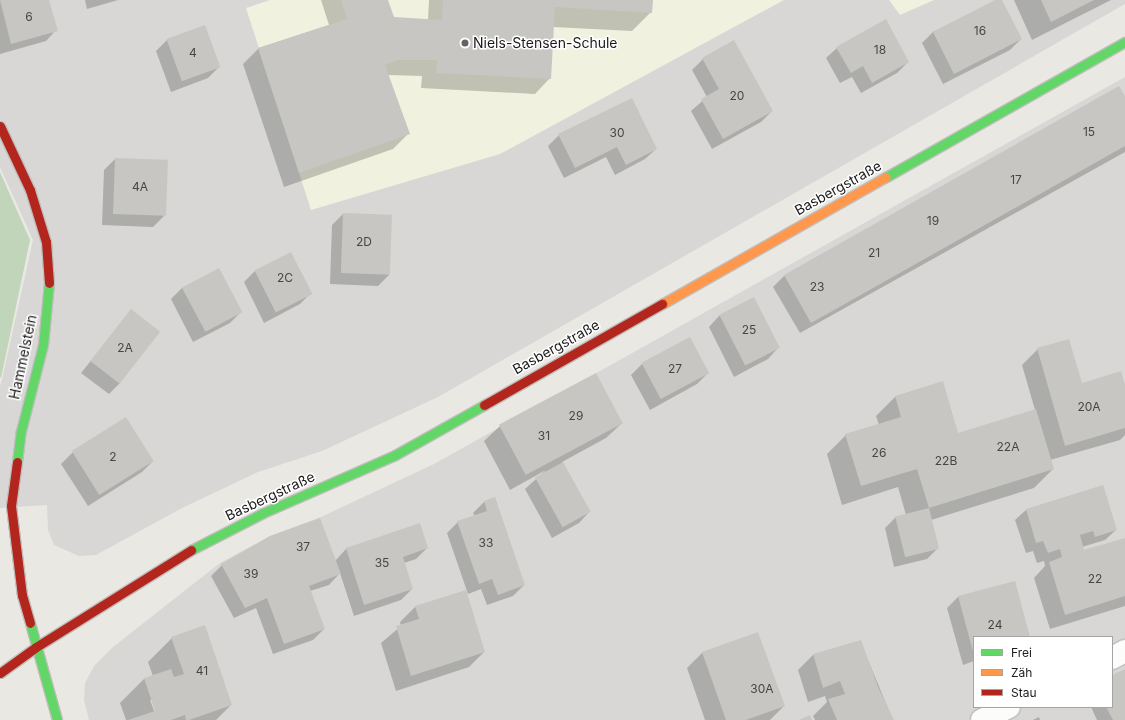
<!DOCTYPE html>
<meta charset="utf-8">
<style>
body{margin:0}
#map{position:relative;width:1125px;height:720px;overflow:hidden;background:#e9e8e3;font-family:Inter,sans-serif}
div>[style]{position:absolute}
.residential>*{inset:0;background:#d8d7d5}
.education>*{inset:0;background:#f0f2df}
.forest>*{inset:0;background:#c1d5bb}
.shadow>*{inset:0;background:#0003}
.building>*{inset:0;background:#c7c6c3;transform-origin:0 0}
.roads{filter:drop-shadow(1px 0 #bfbebc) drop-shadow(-1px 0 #bfbebc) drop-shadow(0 1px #bfbebc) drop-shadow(0 -1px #bfbebc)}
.street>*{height:22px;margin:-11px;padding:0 11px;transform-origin:11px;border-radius:11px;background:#fcfcfb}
.fast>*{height:9px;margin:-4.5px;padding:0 4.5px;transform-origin:4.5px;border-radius:4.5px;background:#63d668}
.slow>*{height:9px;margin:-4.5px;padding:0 4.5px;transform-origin:4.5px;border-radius:4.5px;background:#ff974d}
.jam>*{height:9px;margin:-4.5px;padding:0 4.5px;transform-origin:4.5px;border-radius:4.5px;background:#b3261e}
.dots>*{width:11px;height:11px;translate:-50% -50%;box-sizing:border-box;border:2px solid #fff;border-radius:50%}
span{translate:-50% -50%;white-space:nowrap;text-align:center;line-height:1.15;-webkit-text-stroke:3px #fff;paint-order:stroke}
.number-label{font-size:12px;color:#464645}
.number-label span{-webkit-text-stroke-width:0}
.poi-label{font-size:14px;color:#1b1b1b}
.left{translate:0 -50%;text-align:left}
.street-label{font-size:14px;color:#1b1b1b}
.legend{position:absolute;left:973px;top:636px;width:140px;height:72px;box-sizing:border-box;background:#fff;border:1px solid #a4a4a4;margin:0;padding:5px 7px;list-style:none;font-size:12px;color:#1b1b1b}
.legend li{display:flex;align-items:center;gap:8px;height:20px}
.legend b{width:20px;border:1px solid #a4a4a4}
</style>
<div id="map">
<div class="residential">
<i style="clip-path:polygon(0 0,1125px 0,1125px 4px,438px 397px,322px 451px,258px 472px,182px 508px,96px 555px,79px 556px,54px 545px,48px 530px,47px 505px,0 508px,0 383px,1px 384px,33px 240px,0 167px)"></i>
<i style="clip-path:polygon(evenodd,1125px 77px,1125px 720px,89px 720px,84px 700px,85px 683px,94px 666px,113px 647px,220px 563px,270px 536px,321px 517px,434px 464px,1125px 77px,974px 637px,1112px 637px,1112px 707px,974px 707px,974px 637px)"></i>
</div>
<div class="education">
<i style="clip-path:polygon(270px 0,784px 0,500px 154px,311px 210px,246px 8px)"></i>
<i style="clip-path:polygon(889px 0,934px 0,900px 15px)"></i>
</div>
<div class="forest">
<i style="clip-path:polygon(0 172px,30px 240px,1px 378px,0 377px)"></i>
</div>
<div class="shadow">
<i style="clip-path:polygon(0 0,48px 0,56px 30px,46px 41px,0 54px)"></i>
<i style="clip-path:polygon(85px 0,118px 0,87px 9px)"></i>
<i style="clip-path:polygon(321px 0,387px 0,394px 18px,428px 20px,429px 0,678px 0,652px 0,651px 12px,632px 31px,553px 27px,550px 78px,535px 94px,421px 88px,422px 76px,388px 75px,409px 133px,393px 149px,284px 187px,243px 64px,259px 48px,329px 25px)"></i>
<i style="clip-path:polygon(997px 0,1001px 0,1021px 39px,1010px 50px,943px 84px,922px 43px,933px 32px)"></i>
<i style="clip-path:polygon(1014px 0,1111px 0,1032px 40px)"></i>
<i style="clip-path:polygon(167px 40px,219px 67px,208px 78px,171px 92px,156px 51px)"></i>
<i style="clip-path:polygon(837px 48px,908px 62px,897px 73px,861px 93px,852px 77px,840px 83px,826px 58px)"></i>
<i style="clip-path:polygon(703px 59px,772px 111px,761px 122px,712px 149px,691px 111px,707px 97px,692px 70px)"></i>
<i style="clip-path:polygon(1125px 98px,1125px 152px,800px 333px,773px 287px,784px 276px,890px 217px)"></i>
<i style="clip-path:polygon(559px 135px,656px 149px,645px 159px,615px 175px,606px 157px,564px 178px,548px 146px)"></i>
<i style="clip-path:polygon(115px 159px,164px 216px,153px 227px,102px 225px,104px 170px)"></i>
<i style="clip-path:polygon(343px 214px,389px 275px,378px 286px,330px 284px,332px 225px)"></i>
<i style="clip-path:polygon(219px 269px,241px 312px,230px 323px,193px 342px,171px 299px,182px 288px)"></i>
<i style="clip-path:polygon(255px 271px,311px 293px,300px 304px,264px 323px,244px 282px)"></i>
<i style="clip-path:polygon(753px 299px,778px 348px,768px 359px,734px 377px,709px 327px,719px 316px)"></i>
<i style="clip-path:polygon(131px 311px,120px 383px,109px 394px,81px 373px)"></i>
<i style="clip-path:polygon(1038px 349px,1081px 384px,1125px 389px,1125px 435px,1120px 440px,1050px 460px,1053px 469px,1034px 488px,931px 520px,937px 549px,927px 559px,894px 567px,885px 528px,896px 517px,906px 515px,898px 487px,842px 505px,827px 454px,846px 435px,879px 425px,876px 416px,895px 397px,942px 382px,958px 434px,1035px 410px,1022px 365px)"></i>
<i style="clip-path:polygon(642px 364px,708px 373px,697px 384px,650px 410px,631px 375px)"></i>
<i style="clip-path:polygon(126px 419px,153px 461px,142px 472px,88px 506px,61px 464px,72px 453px)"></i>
<i style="clip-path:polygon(622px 423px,606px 438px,562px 462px,589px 512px,579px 523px,552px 538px,525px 489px,546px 470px,510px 490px,484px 441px,500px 426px)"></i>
<i style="clip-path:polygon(1103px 486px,1116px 530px,1105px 540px,1082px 547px,1084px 552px,1125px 539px,1125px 606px,1050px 629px,1034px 578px,1045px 566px,1044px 561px,1037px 563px,1033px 551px,1026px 553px,1015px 520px,1026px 510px)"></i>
<i style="clip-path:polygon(495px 498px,524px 585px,513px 596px,487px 605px,481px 589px,468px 594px,447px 533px,458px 522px,475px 516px,473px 513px,484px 502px)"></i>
<i style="clip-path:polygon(419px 525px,427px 548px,416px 559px,404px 563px,412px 589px,401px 600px,354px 616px,340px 573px,329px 585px,310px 591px,324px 629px,313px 640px,273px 654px,256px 608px,234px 618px,211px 576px,222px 565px,335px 561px,346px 549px)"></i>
<i style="clip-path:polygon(1015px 582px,1029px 637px,974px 637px,974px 661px,963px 665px,947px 608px,958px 597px)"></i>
<i style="clip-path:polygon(415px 607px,484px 652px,469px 667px,396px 691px,381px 643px,401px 626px,400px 622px)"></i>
<i style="clip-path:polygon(evenodd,172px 638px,231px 705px,216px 720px,126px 720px,120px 703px,144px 679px,153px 676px,148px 662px,172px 638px,150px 700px,152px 700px,158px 716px,156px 716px,150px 700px)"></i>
<i style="clip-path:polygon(860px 641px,893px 720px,815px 720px,813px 716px,827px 702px,825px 696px,808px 702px,798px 670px,813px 655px)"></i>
<i style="clip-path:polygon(702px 653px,784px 706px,770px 720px,705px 720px,687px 668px)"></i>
<i style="clip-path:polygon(1125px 670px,1125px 720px,1097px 720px,1091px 707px,1112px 707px,1112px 676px)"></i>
<i style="clip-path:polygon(1039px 717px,1040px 720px,1033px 720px)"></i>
</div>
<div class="building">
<i style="clip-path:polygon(0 0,49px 0,58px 31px,11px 44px)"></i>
<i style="clip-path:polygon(341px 0,388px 0,394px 17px,442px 20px,443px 0,653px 0,652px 13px,555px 7px,551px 79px,436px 73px,437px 60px,398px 60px,385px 65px,410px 134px,299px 173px,258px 48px,347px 19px)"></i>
<i style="clip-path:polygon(995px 0,1002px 0,1022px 39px,954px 74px,933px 32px)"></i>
<i style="clip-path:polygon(1041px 0,1094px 0,1051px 22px)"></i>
<i style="clip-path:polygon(886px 19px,909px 62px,872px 83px,863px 66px,851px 73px,836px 47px)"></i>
<i style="left:205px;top:25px;width:45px;height:41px;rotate:70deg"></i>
<i style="clip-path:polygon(734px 40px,773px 111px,723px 139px,701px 99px,719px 89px,702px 58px)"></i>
<i style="clip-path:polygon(1119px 86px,1125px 96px,1125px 146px,811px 323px,784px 275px)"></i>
<i style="clip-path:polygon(632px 98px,657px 149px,626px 165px,617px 147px,575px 168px,558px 134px)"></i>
<i style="left:115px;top:158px;width:53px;height:56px;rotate:2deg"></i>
<i style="left:343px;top:213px;width:49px;height:60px;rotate:2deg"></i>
<i style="left:291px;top:252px;width:47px;height:41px;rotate:63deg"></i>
<i style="left:219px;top:268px;width:50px;height:42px;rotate:62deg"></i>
<i style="left:754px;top:297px;width:57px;height:39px;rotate:63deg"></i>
<i style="left:131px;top:309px;width:37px;height:66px;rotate:38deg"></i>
<i style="left:690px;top:337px;width:41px;height:55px;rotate:62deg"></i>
<i style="clip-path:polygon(1069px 339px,1082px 383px,1121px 371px,1125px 385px,1125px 428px,1065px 446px,1037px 348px)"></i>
<i style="left:596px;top:373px;width:57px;height:110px;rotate:62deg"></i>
<i style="clip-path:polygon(943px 381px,958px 433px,1036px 409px,1054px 469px,929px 508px,917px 469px,861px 486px,845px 434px,901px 417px,895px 396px)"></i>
<i style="left:126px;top:417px;width:52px;height:64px;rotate:58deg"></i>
<i style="left:563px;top:462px;width:57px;height:32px;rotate:61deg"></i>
<i style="clip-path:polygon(1103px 485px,1117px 530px,1095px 537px,1093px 531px,1080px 535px,1084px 550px,1125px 538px,1125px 596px,1065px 615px,1049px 562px,1062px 557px,1060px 549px,1048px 553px,1043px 541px,1036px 543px,1026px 509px)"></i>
<i style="clip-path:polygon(495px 497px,525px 585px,498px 595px,492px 579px,479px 584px,457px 521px,487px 511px,484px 501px)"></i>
<i style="left:929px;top:508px;width:42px;height:35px;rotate:76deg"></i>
<i style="clip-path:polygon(320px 518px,341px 574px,309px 586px,325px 629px,284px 644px,267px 598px,245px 608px,221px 564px,270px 536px)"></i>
<i style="clip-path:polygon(420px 523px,428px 548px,403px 557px,413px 589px,364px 605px,346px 548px)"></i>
<i style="clip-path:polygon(1015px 581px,1030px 637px,974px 637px,974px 655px,958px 596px)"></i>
<i style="clip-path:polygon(466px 590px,485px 652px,411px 676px,396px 626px,419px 619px,415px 606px)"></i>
<i style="clip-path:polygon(205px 625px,232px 705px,189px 720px,186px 720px,185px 715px,171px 720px,128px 720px,155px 711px,144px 678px,171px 669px,174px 677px,184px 674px,171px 637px)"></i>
<i style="clip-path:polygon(758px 632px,785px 706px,746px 720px,726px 720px,702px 652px)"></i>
<i style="clip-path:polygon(861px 640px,878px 687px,894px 720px,837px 720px,828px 699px,845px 694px,840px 681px,823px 688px,813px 654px)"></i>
<i style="clip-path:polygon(1125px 669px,1125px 720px,1113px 720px,1106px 707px,1112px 707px,1112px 675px)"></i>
<i style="clip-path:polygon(810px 715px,812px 720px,799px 720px)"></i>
</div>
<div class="roads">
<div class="street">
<i style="left:1112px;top:658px;width:15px;rotate:-28deg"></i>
<i style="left:982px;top:720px;width:30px;rotate:-26deg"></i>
</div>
<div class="fast">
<i style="left:886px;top:177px;width:274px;rotate:-29.5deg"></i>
<i style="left:17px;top:462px;width:31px;rotate:-83deg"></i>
<i style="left:21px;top:431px;width:89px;rotate:-75.7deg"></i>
<i style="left:43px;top:345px;width:62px;rotate:-84.5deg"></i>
<i style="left:191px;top:550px;width:81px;rotate:-27.2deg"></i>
<i style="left:263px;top:513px;width:144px;rotate:-23.7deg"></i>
<i style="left:395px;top:455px;width:102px;rotate:-29.3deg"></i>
<i style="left:30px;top:623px;width:101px;rotate:74.4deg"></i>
</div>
<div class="slow">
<i style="left:662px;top:304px;width:257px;rotate:-29.6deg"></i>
</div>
<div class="jam">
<i style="left:0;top:126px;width:71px;rotate:64.9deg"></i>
<i style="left:30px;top:190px;width:54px;rotate:72.9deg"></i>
<i style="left:46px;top:242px;width:41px;rotate:85.8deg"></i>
<i style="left:484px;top:405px;width:205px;rotate:-29.6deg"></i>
<i style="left:17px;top:462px;width:44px;rotate:97.8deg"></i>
<i style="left:11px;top:506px;width:90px;rotate:83deg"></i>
<i style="left:22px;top:595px;width:29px;rotate:74deg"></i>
<i style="left:0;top:673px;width:44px;rotate:-35.8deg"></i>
<i style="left:36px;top:647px;width:183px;rotate:-32deg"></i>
</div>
</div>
<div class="dots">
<i style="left:465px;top:43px;background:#636361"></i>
</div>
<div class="number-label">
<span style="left:29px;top:17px">6</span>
<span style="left:980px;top:31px">16</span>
<span style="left:880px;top:50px">18</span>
<span style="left:193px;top:53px">4</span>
<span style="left:737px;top:96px">20</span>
<span style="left:1089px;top:132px">15</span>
<span style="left:617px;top:133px">30</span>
<span style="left:1016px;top:180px">17</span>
<span style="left:140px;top:187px">4A</span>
<span style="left:933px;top:221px">19</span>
<span style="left:364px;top:242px">2D</span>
<span style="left:874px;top:253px">21</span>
<span style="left:285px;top:278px">2C</span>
<span style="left:817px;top:287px">23</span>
<span style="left:749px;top:330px">25</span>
<span style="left:125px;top:348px">2A</span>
<span style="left:675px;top:369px">27</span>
<span style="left:1089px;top:407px">20A</span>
<span style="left:576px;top:416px">29</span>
<span style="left:544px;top:436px">31</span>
<span style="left:1008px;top:447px">22A</span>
<span style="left:879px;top:453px">26</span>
<span style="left:113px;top:457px">2</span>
<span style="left:946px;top:461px">22B</span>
<span style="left:486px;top:543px">33</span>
<span style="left:303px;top:547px">37</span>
<span style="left:382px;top:563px">35</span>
<span style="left:251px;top:574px">39</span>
<span style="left:1095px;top:579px">22</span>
<span style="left:995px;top:625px">24</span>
<span style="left:202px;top:671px">41</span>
<span style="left:762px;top:689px">30A</span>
</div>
<div class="poi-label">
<span class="left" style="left:473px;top:43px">Niels-Stensen-Schule</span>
</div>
<div class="street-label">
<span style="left:838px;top:188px;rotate:-29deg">Basbergstraße</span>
<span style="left:556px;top:347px;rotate:-29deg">Basbergstraße</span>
<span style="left:23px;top:357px;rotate:-78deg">Hammelstein</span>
<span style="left:270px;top:496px;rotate:-25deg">Basbergstraße</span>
</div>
<ul class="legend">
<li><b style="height:5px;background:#63d668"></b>Frei</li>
<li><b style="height:5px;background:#ff974d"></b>Zäh</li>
<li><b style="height:5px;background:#b3261e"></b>Stau</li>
</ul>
</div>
